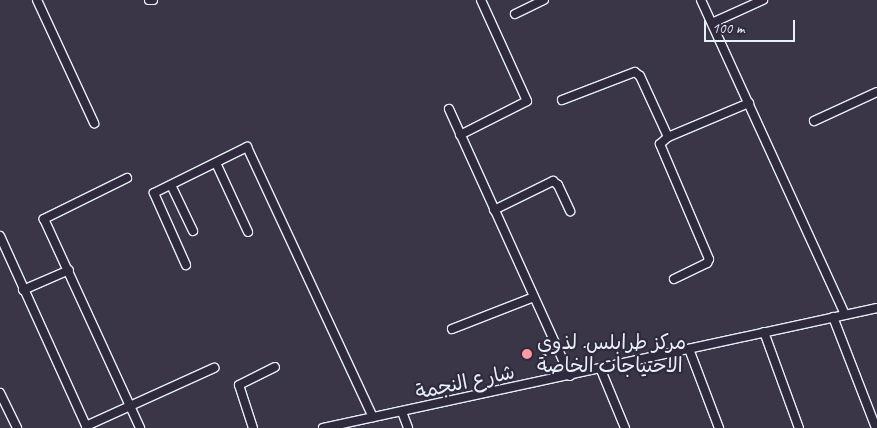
<!DOCTYPE html>
<meta charset="utf-8">
<style>
body{margin:0}
#map{position:relative;width:877px;height:428px;overflow:hidden;background:#3a3648;font-family:Caveat,"Playpen Sans Arabic",sans-serif}
div>[style]{position:absolute}
.roads{filter:drop-shadow(1px 0 #e8f1f8) drop-shadow(-1px 0 #e8f1f8) drop-shadow(0 1px #e8f1f8) drop-shadow(0 -1px #e8f1f8)}
.minor>*{height:8px;margin:-4px;padding:0 4px;transform-origin:4px;border-radius:4px;background:#2f2a3d}
.dots>*{width:14px;height:14px;translate:-50% -50%;box-sizing:border-box;border:2px solid #2f2a3d;border-radius:50%}
span{translate:-50% -50%;white-space:nowrap;text-align:center;line-height:1.15;-webkit-text-stroke:4.5px #2f2a3d;paint-order:stroke}
.poi-label{font-size:20px;color:#e8f1f8}
.left{translate:0 -50%;text-align:left}
.street-label{font-size:20px;color:#e8f1f8}
.scale{position:absolute;left:704px;top:20px;width:91px;height:22px;box-sizing:border-box;border:2px solid #e8f1f8;border-top:0;padding-left:6px;font-size:15px;line-height:18px;white-space:nowrap;color:#e8f1f8;-webkit-text-stroke:4px #2f2a3d;paint-order:stroke}
</style>
<div id="map">
<div class="roads">
<div class="minor">
<i style="left:37px;top:0;width:136px;rotate:65.1deg"></i>
<i style="left:149px;top:0;width:4px"></i>
<i style="left:701px;top:0;width:345px;rotate:65.4deg"></i>
<i style="left:515px;top:14px;width:32px;rotate:-26deg"></i>
<i style="left:712px;top:23px;width:56px;rotate:-24.3deg"></i>
<i style="left:562px;top:100px;width:78px;rotate:-21deg"></i>
<i style="left:635px;top:72px;width:6px;rotate:39deg"></i>
<i style="left:640px;top:76px;width:67px;rotate:65.3deg"></i>
<i style="left:449px;top:109px;width:293px;rotate:65.6deg"></i>
<i style="left:814px;top:121px;width:69px;rotate:-24.7deg"></i>
<i style="left:460px;top:135px;width:75px;rotate:-26.9deg"></i>
<i style="left:527px;top:101px;width:111px;rotate:-114.5deg"></i>
<i style="left:216px;top:163px;width:76px;rotate:65.1deg"></i>
<i style="left:127px;top:178px;width:93px;rotate:153.7deg"></i>
<i style="left:44px;top:219px;width:230px;rotate:65.3deg"></i>
<i style="left:171px;top:185px;width:51px;rotate:64.4deg"></i>
<i style="left:494px;top:210px;width:66px;rotate:-26.2deg"></i>
<i style="left:553px;top:181px;width:6px;rotate:39deg"></i>
<i style="left:558px;top:185px;width:29px;rotate:65deg"></i>
<i style="left:0;top:236px;width:209px;rotate:65.6deg"></i>
<i style="left:86px;top:426px;width:141px;rotate:-24.4deg"></i>
<i style="left:186px;top:265px;width:79px;rotate:-114deg"></i>
<i style="left:154px;top:193px;width:104px;rotate:-26.3deg"></i>
<i style="left:247px;top:147px;width:298px;rotate:65deg"></i>
<i style="left:674px;top:279px;width:37px;rotate:-26deg"></i>
<i style="left:707px;top:263px;width:4px;rotate:-63deg"></i>
<i style="left:709px;top:259px;width:125px;rotate:-113.1deg"></i>
<i style="left:660px;top:144px;width:11px;rotate:-41deg"></i>
<i style="left:668px;top:137px;width:88px;rotate:-22.8deg"></i>
<i style="left:23px;top:290px;width:50px;rotate:-23.5deg"></i>
<i style="left:833px;top:317px;width:119px;rotate:68.8deg"></i>
<i style="left:452px;top:329px;width:88px;rotate:-21.3deg"></i>
<i style="left:764px;top:332px;width:102px;rotate:70deg"></i>
<i style="left:689px;top:349px;width:85px;rotate:69.2deg"></i>
<i style="left:601px;top:370px;width:63px;rotate:67.5deg"></i>
<i style="left:0;top:393px;width:39px;rotate:64deg"></i>
<i style="left:402px;top:412px;width:17px;rotate:69deg"></i>
<i style="left:253px;top:428px;width:45px;rotate:-108deg"></i>
<i style="left:239px;top:385px;width:40px;rotate:-26.6deg"></i>
<i style="left:323px;top:428px;width:567px;rotate:-12.22deg"></i>
</div>
</div>
<div class="dots">
<i style="left:527px;top:354px;background:#ff9aa2"></i>
</div>
<div class="poi-label">
<span class="left" style="left:537px;top:354px">مركز طرابلس. لذوي<br>الاحتياجات الخاصة</span>
</div>
<div class="street-label">
<span style="left:465px;top:382px;rotate:-12deg">شارع النجمة</span>
</div>
<div class="scale">100 m</div>
</div>
